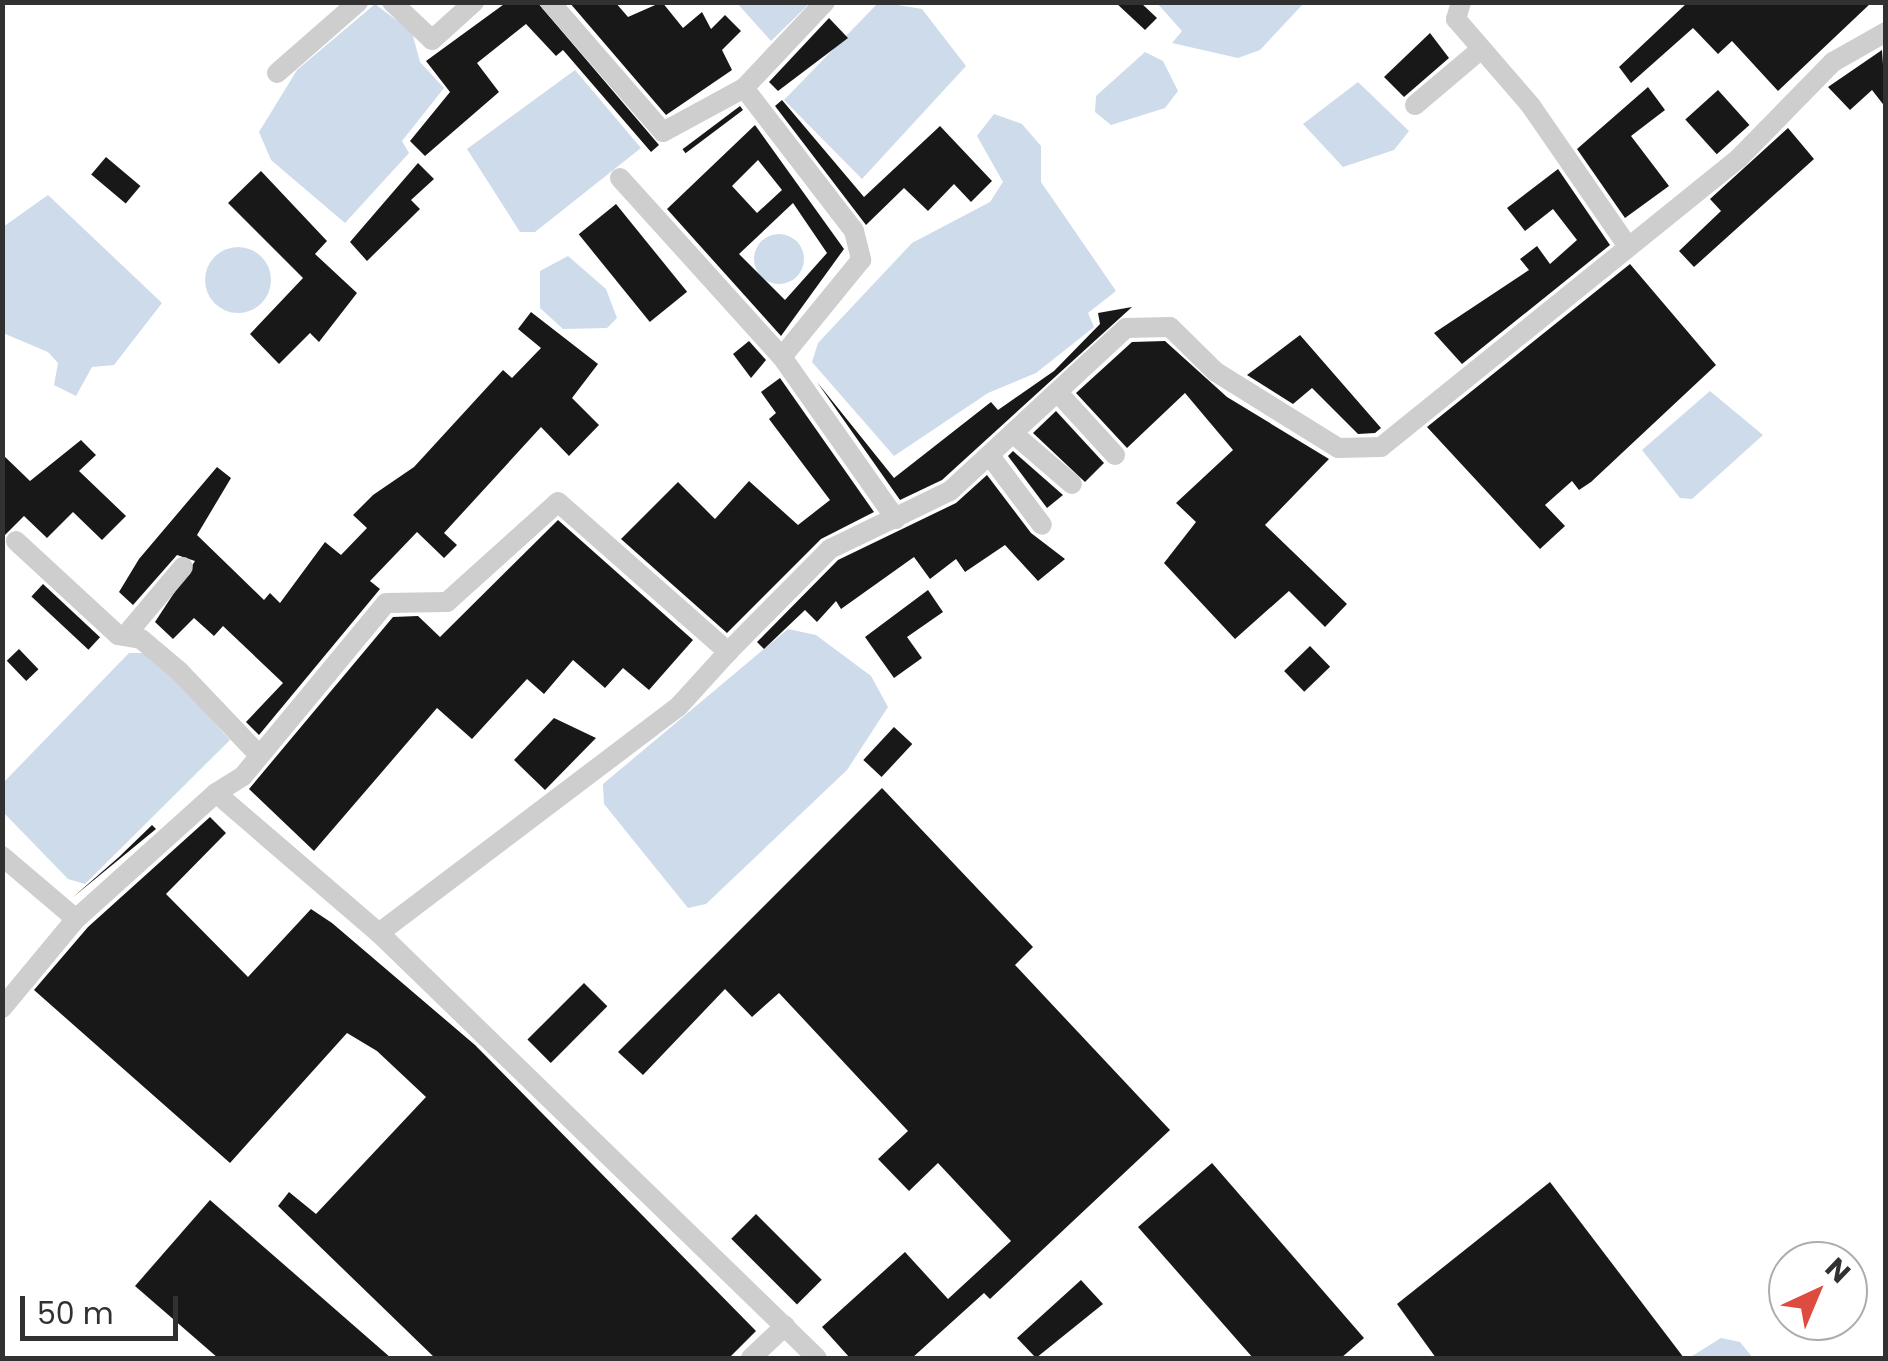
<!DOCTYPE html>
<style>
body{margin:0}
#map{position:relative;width:1888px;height:1361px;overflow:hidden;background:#fff;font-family:Poppins,sans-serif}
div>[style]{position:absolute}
.water>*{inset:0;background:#cedbeb}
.round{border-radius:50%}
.building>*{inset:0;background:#181818;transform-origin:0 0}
.minor>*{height:20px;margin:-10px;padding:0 10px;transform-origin:10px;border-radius:10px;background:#cecece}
span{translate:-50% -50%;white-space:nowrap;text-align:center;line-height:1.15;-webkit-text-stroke:10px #fff;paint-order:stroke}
.frame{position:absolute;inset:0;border:5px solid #313131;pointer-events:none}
.north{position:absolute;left:1768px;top:1241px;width:100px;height:100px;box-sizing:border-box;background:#fff;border:2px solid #adadad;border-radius:50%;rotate:44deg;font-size:28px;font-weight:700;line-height:40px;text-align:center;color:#313131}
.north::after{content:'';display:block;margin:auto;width:35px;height:45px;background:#dd4c3e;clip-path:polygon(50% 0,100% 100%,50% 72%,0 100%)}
.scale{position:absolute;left:20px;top:1296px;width:158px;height:45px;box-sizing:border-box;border:5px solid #313131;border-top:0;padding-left:12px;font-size:30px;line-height:35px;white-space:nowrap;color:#313131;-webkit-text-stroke:8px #fff;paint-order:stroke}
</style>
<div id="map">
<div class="water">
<i style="clip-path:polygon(879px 2px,922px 9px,966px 66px,862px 179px,784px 100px)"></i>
<i style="clip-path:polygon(737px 3px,810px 3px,771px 41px)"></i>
<i style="clip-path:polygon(1157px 3px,1157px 2px,1304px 3px,1260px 50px,1238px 58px,1172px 43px,1182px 31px)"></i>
<i style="clip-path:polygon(375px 4px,412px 32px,420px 62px,444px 88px,402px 141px,409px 153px,345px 223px,271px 160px,259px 132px,297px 70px)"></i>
<i style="clip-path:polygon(1145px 52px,1163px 61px,1178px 91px,1165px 108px,1111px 125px,1095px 112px,1096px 96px)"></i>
<i style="clip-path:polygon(575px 70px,641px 148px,535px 232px,520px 232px,467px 149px)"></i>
<i style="clip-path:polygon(1358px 82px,1409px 131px,1394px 150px,1343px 167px,1303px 124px)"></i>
<i style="clip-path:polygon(994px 114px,1022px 124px,1041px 146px,1041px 182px,1116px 291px,1088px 313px,1094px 327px,1036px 373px,988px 393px,894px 456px,812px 362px,818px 343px,912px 243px,990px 202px,1003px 182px,977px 136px)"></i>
<i style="clip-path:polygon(48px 195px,162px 303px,114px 365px,92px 367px,76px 396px,54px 385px,58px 363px,48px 352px,3px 333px,3px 227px)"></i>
<i class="round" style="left:754px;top:234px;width:50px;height:50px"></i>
<i class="round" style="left:205px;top:247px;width:66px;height:66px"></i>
<i style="clip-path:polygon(568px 256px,606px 289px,617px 318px,607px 328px,563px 329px,540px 308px,540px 271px)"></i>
<i style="clip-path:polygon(1710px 391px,1763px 435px,1692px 499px,1680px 498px,1642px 450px)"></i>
<i style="clip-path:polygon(788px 629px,816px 635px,871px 676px,888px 707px,847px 770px,706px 904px,688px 908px,604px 804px,603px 784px)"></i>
<i style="clip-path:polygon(129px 653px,151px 653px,230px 740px,85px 884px,68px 879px,3px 812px,2px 784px)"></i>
<i style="clip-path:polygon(1721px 1338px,1740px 1342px,1753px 1358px,1689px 1358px)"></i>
</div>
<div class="building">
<i style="clip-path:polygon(507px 2px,537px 2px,659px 145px,651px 152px,563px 50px,556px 56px,526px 24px,477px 63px,499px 92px,425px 156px,410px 141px,450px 92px,426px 61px)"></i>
<i style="clip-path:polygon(569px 2px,615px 2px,628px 17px,662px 2px,683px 28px,702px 12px,711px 29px,725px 15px,741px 31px,722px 50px,732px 70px,666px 115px)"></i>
<i style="clip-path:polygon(1115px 2px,1140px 2px,1157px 18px,1145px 30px)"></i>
<i style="clip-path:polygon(1688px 2px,1872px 2px,1778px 91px,1732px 41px,1718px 54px,1693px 28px,1631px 83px,1619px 67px)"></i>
<i style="clip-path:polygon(829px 18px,848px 38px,778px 91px,769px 82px)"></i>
<i style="clip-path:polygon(1430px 33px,1449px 58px,1404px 97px,1384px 77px)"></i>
<i style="clip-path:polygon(1882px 50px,1886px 108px,1872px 90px,1850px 110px,1828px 87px)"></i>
<i style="clip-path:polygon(1648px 87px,1665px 110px,1631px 136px,1669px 186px,1625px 218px,1577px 149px)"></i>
<i style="left:1718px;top:90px;width:47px;height:44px;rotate:48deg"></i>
<i style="clip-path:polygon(782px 100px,864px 197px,940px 126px,992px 181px,971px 202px,954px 184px,928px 211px,904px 188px,866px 225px,775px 106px)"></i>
<i style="left:740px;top:106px;width:5px;height:72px;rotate:53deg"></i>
<i style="clip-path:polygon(evenodd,755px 125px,844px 249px,781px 336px,667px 209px,755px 125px,758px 160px,782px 190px,757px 213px,732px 186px,758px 160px,755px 125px,793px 203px,827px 253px,785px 300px,739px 254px,793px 203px)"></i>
<i style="clip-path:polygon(1788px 128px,1814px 159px,1694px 267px,1679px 251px,1721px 211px,1710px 199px)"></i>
<i style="left:106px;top:157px;width:45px;height:23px;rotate:40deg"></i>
<i style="clip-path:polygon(418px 163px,434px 179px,411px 200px,420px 209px,367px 261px,350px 242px)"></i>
<i style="clip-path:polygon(1558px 169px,1610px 245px,1462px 364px,1434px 333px,1529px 270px,1520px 259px,1537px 246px,1550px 264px,1577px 240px,1553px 209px,1525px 231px,1507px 208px)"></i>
<i style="clip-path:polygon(261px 171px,327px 241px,315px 254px,357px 293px,319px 342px,310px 333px,279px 364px,250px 334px,303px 278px,228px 203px)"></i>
<i style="left:616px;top:204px;width:113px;height:48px;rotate:51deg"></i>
<i style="clip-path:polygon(1630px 264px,1716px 365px,1591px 482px,1579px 490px,1572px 481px,1545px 505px,1565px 526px,1540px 549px,1427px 427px)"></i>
<i style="clip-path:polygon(1132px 307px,942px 480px,900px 500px,817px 382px,894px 478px,991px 402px,998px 410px,1054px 371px,1100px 324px,1098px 313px)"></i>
<i style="clip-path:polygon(531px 312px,598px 364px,572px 398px,599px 425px,569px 456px,541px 427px,444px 533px,457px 545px,444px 558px,417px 532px,370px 581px,380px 589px,259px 735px,246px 722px,283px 683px,223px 626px,214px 636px,194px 618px,173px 639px,155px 622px,195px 561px,177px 555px,133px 605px,119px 592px,139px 559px,217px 467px,231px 478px,197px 535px,264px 600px,270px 593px,280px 603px,325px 542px,341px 555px,367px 528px,353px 515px,373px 495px,414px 467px,503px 370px,512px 378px,541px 348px,518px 329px)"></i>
<i style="clip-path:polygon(1300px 335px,1381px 428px,1375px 433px,1358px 434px,1312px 388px,1293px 404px,1247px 375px)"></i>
<i style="clip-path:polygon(749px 341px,766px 360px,751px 378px,733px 354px)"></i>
<i style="clip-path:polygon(1165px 341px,1227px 397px,1329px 459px,1265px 525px,1347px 604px,1325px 627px,1289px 591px,1235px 639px,1164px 563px,1196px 522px,1176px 503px,1233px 450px,1185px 393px,1127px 448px,1076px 393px,1132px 342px)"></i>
<i style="clip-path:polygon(780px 378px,874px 512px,821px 539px,727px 633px,621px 539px,678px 482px,715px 519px,749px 481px,798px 525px,830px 500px,769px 419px,776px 413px,761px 392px)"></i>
<i style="clip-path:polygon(1056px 411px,1104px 463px,1085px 482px,1033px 433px)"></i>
<i style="clip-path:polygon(81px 440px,96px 455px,79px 471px,126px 516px,102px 540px,73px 512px,47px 538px,24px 516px,2px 538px,2px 454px,30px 481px)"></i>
<i style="clip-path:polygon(1013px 451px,1063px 495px,1047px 508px,1008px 456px)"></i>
<i style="clip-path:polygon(987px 475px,1031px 533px,1065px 559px,1038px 581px,1005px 545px,965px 572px,956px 559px,930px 579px,914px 557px,841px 609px,836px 601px,817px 622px,805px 610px,764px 649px,757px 642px,838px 560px,956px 503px)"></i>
<i style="clip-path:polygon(558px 520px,693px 640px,649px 690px,623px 668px,605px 688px,573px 660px,544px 694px,527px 679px,472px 739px,437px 708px,314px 851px,249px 789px,393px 617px,418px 616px,440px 637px)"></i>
<i style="left:43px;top:584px;width:78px;height:17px;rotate:43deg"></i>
<i style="clip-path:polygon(928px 590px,943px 612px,907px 637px,922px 658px,894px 678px,865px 637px)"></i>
<i style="left:1310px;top:646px;width:29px;height:36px;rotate:46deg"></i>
<i style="left:19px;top:649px;width:28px;height:17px;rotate:46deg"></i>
<i style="clip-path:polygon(554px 718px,596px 738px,545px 790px,514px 760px)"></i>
<i style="left:894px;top:727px;width:25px;height:45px;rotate:43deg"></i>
<i style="clip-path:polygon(882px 788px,1033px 947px,1015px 965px,1170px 1130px,990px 1299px,984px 1293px,912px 1358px,850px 1358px,822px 1327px,905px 1252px,948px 1299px,1011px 1241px,938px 1163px,909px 1191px,878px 1159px,908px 1131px,779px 993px,752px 1017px,725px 989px,643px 1075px,618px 1052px)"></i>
<i style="clip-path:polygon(210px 817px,226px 833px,166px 894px,248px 977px,311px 909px,332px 923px,475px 1045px,756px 1331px,729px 1358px,435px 1358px,278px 1206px,289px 1192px,316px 1214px,426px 1097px,377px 1051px,347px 1033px,230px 1163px,34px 990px,88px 927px)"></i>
<i style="clip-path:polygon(152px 825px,156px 829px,72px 898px,119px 857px)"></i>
<i style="left:584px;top:983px;width:33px;height:80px;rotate:45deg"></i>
<i style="clip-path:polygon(1212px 1163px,1364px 1338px,1341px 1358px,1253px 1358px,1138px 1227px)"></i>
<i style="clip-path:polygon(1550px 1182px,1684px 1358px,1436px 1358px,1397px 1304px)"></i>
<i style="clip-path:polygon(210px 1200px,391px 1358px,218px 1358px,135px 1286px)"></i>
<i style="left:756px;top:1214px;width:93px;height:35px;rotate:45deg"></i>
<i style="clip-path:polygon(1081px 1280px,1103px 1304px,1036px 1358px,1017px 1338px)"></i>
</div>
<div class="minor">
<i style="left:392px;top:2px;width:55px;rotate:43.5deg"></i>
<i style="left:432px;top:40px;width:57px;rotate:-42.1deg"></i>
<i style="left:550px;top:2px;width:172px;rotate:49deg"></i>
<i style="left:663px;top:132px;width:92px;rotate:-28.5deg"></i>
<i style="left:744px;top:88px;width:118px;rotate:-46.7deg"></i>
<i style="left:1461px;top:2px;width:18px;rotate:106deg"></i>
<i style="left:1456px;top:19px;width:115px;rotate:49.2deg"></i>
<i style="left:1531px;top:106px;width:169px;rotate:55.4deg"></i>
<i style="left:277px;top:73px;width:108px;rotate:-41.2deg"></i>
<i style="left:744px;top:88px;width:180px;rotate:52.4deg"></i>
<i style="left:854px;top:231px;width:30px;rotate:76deg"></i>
<i style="left:861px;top:260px;width:125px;rotate:129.2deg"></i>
<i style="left:782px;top:357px;width:198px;rotate:54.9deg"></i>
<i style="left:1415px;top:105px;width:85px;rotate:-40.2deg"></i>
<i style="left:620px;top:178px;width:241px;rotate:47.9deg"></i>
<i style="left:1061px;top:396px;width:80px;rotate:47.5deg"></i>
<i style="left:1015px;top:435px;width:75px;rotate:40.7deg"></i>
<i style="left:990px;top:456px;width:86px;rotate:53deg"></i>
<i style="left:16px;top:541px;width:139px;rotate:42.7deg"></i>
<i style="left:118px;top:635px;width:23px;rotate:10deg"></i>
<i style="left:141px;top:639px;width:50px;rotate:40.1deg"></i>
<i style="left:179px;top:671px;width:116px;rotate:46.4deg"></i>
<i style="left:125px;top:636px;width:90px;rotate:-50deg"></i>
<i style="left:216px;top:793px;width:32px;rotate:-32deg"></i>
<i style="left:243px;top:776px;width:224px;rotate:-50.4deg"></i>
<i style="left:386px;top:603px;width:61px;rotate:-0.9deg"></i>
<i style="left:447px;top:602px;width:149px;rotate:-42deg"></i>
<i style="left:558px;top:502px;width:227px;rotate:41.4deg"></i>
<i style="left:728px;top:652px;width:145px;rotate:-45.3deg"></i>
<i style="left:830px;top:549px;width:133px;rotate:-25.8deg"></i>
<i style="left:950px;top:491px;width:240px;rotate:-42.8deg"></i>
<i style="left:1126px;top:328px;width:44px;rotate:-1.3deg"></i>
<i style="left:1170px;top:327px;width:64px;rotate:44.4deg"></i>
<i style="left:1216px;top:372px;width:144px;rotate:31.9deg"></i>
<i style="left:1338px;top:448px;width:43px;rotate:-1.3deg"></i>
<i style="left:1381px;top:447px;width:459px;rotate:-38.9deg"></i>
<i style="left:1738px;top:159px;width:136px;rotate:-45.6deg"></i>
<i style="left:1833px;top:62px;width:61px;rotate:-29.5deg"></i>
<i style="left:2px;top:856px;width:97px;rotate:40.4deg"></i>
<i style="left:76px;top:919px;width:188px;rotate:-42deg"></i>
<i style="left:216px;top:793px;width:215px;rotate:40.7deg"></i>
<i style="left:379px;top:933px;width:610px;rotate:44.14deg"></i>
<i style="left:379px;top:933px;width:375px;rotate:-37.1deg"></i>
<i style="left:678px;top:707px;width:74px;rotate:-47.7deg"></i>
<i style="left:2px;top:1008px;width:116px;rotate:-50.3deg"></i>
<i style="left:751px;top:1358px;width:47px;rotate:-43.3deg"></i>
</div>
<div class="frame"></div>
<div class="north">N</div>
<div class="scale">50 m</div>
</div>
